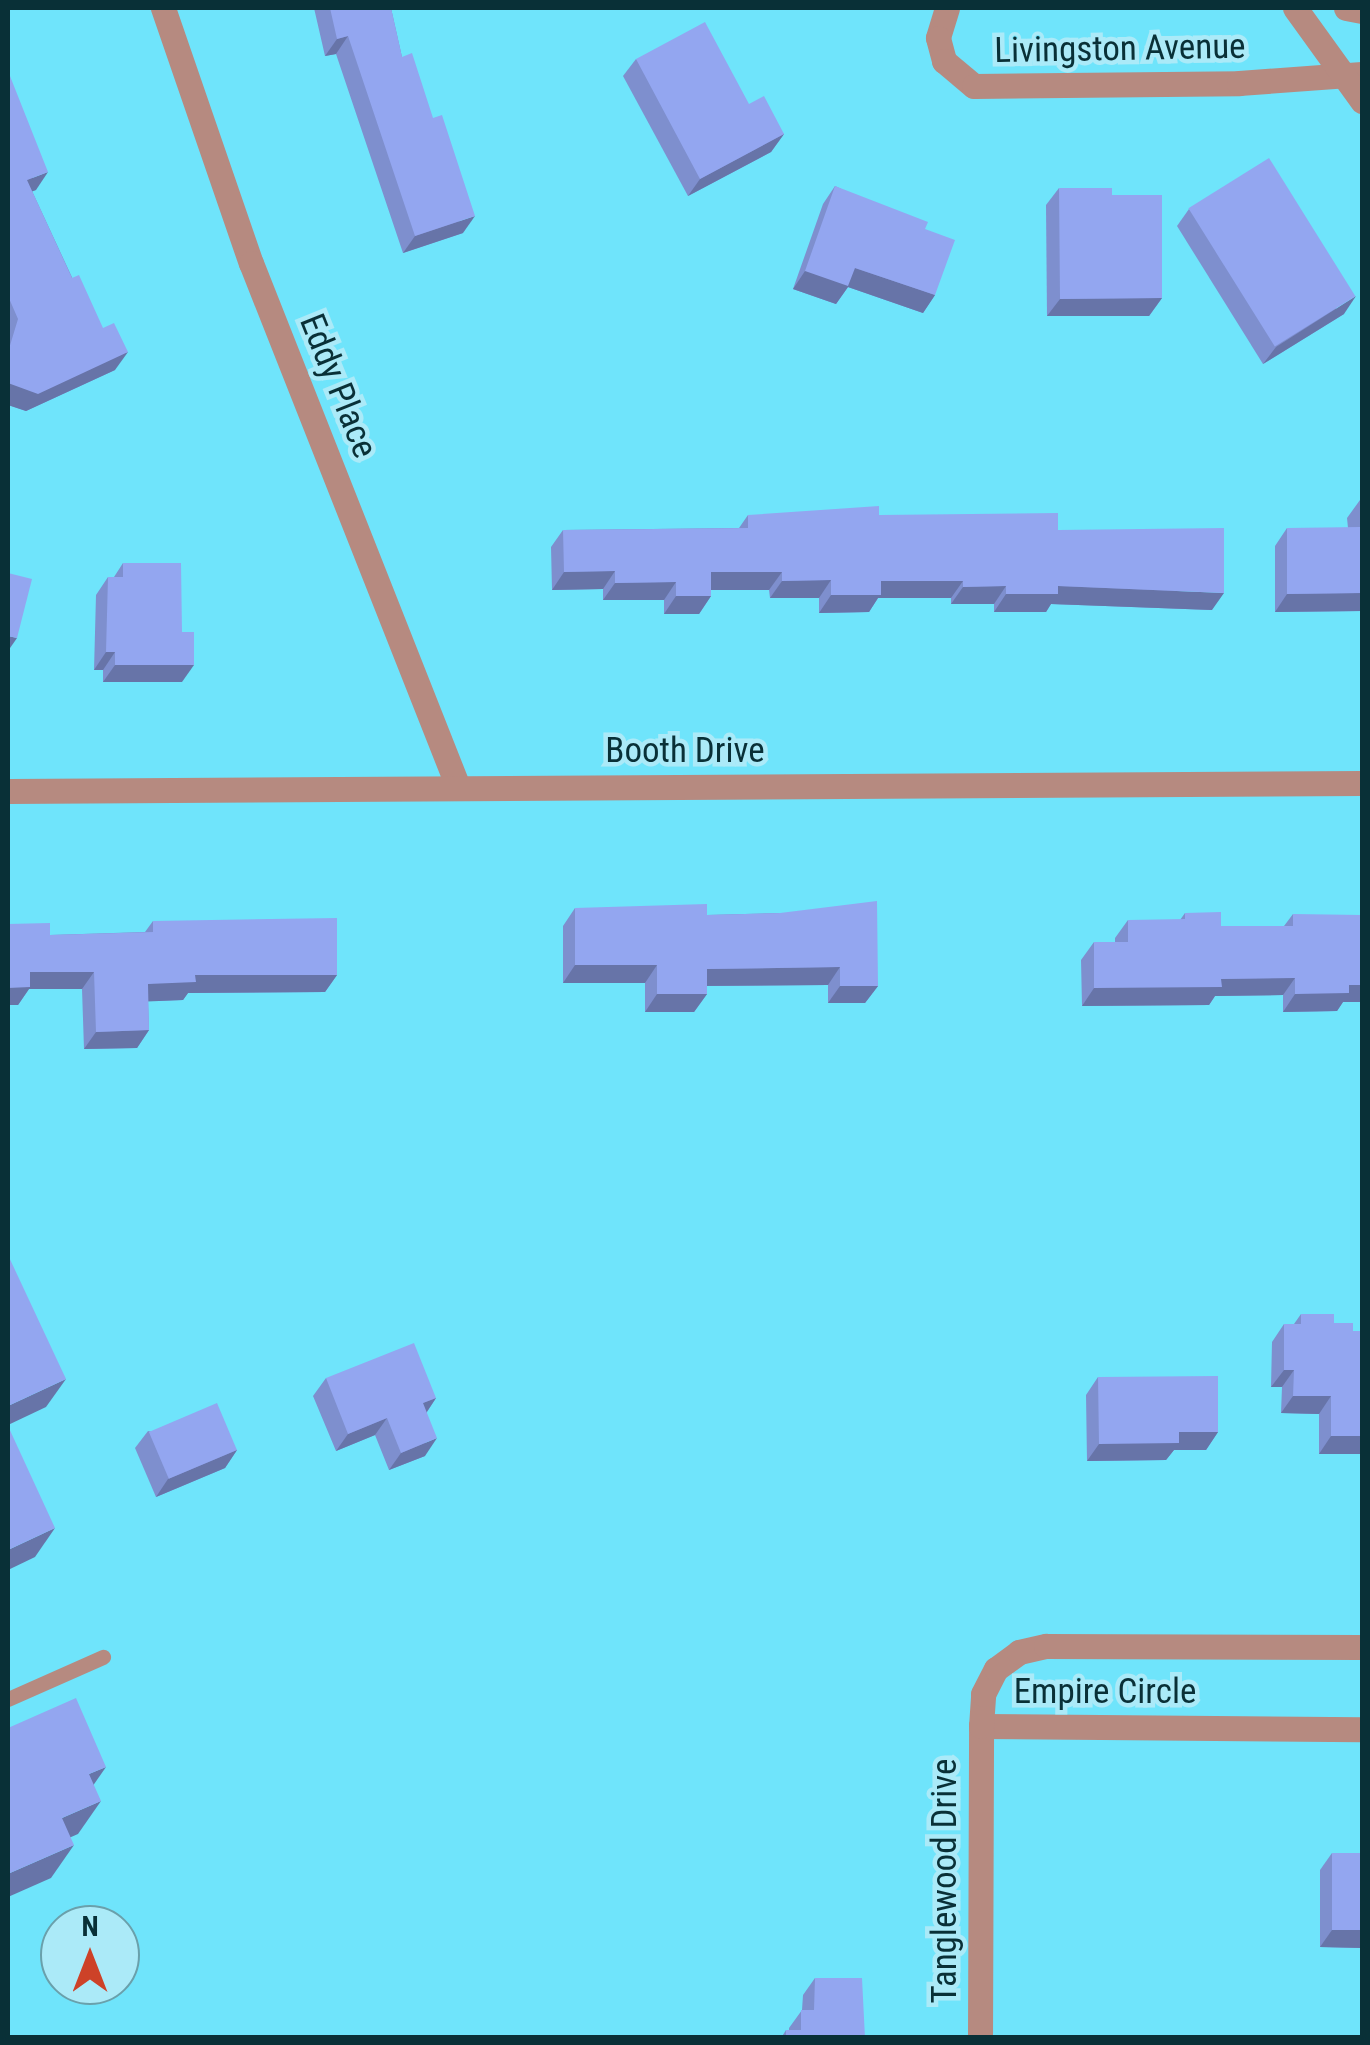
<!DOCTYPE html>
<style>
body{margin:0}
#map{position:relative;width:1370px;height:2045px;overflow:hidden;background:#6fe4fb;font-family:"Roboto Condensed",sans-serif}
div>[style]{position:absolute}
.lane>*{height:15px;margin:-7.5px;padding:0 7.5px;transform-origin:7.5px;border-radius:7.5px;background:#b68a80}
.street>*{height:25px;margin:-12.5px;padding:0 12.5px;transform-origin:12.5px;border-radius:12.5px;background:#b68a80}
.wall>*{inset:0;background:#7e8fce}
.shaded-wall>*{inset:0;background:#6774a8}
.building>*{inset:0;background:#93a6f0;transform-origin:0 0}
span{translate:-50% -50%;white-space:nowrap;text-align:center;line-height:1.15;-webkit-text-stroke:9px #abeaf8;paint-order:stroke}
.street-label{font-size:35px;color:#093037}
.frame{position:absolute;inset:0;border:10px solid #093037;pointer-events:none}
.north{position:absolute;left:40px;top:1905px;width:100px;height:100px;box-sizing:border-box;background:#abeaf8;border:2px solid #6aa0ab;border-radius:50%;rotate:0deg;font-size:28px;font-weight:700;line-height:40px;text-align:center;color:#093037}
.north::after{content:'';display:block;margin:auto;width:35px;height:45px;background:#cd4228;clip-path:polygon(50% 0,100% 100%,50% 72%,0 100%)}
</style>
<div id="map">
<div class="lane">
<i style="left:8px;top:1699px;width:104px;rotate:-23.9deg"></i>
</div>
<div class="street">
<i style="left:163px;top:8px;width:270px;rotate:71deg"></i>
<i style="left:251px;top:263px;width:563px;rotate:68.44deg"></i>
<i style="left:947px;top:8px;width:31px;rotate:107deg"></i>
<i style="left:938px;top:38px;width:24px;rotate:75deg"></i>
<i style="left:944px;top:61px;width:39px;rotate:40deg"></i>
<i style="left:974px;top:86px;width:265px;rotate:-0.6deg"></i>
<i style="left:1239px;top:83px;width:123px;rotate:-4.2deg"></i>
<i style="left:1295px;top:8px;width:115px;rotate:54.2deg"></i>
<i style="left:1346px;top:8px;width:16px;rotate:11deg"></i>
<i style="left:8px;top:791px;width:1354px;rotate:-0.34deg"></i>
<i style="left:981px;top:1726px;width:381px;rotate:0.5deg"></i>
<i style="left:980px;top:2038px;width:312px;rotate:-89.8deg"></i>
<i style="left:981px;top:1726px;width:32px;rotate:-86deg"></i>
<i style="left:983px;top:1694px;width:28px;rotate:-63deg"></i>
<i style="left:996px;top:1669px;width:29px;rotate:-36deg"></i>
<i style="left:1019px;top:1652px;width:28px;rotate:-13deg"></i>
<i style="left:1046px;top:1646px;width:316px;rotate:0.2deg"></i>
</div>
<div class="wall">
<i style="clip-path:polygon(314px 8px,391px 8px,402px 57px,463px 233px,403px 253px,336px 54px,325px 56px)"></i>
<i style="clip-path:polygon(636px 59px,784px 134px,771px 152px,688px 196px,623px 76px)"></i>
<i style="clip-path:polygon(8px 71px,36px 190px,32px 191px,115px 370px,26px 411px,8px 405px)"></i>
<i style="clip-path:polygon(835px 186px,925px 229px,935px 295px,923px 313px,848px 287px,836px 304px,793px 289px,823px 204px)"></i>
<i style="clip-path:polygon(1059px 188px,1112px 195px,1162px 298px,1149px 316px,1047px 316px,1046px 205px)"></i>
<i style="clip-path:polygon(1189px 209px,1344px 314px,1263px 364px,1177px 226px)"></i>
<i style="clip-path:polygon(1360px 500px,1362px 611px,1275px 612px,1275px 546px,1287px 528px,1348px 528px,1347px 518px)"></i>
<i style="clip-path:polygon(748px 515px,879px 515px,1058px 530px,1212px 610px,1051px 604px,1046px 612px,994px 612px,994px 604px,951px 604px,951px 598px,878px 598px,869px 612px,819px 613px,819px 598px,770px 598px,769px 590px,711px 590px,711px 596px,699px 614px,664px 614px,664px 600px,603px 600px,603px 589px,552px 590px,551px 547px,563px 530px,739px 528px)"></i>
<i style="clip-path:polygon(123px 563px,182px 682px,103px 682px,103px 670px,94px 670px,96px 595px,108px 577px,114px 577px)"></i>
<i style="clip-path:polygon(575px 908px,707px 915px,780px 913px,878px 986px,865px 1003px,828px 1003px,828px 985px,707px 986px,707px 994px,694px 1012px,645px 1012px,645px 983px,563px 983px,563px 926px)"></i>
<i style="clip-path:polygon(1185px 913px,1221px 926px,1284px 926px,1293px 914px,1362px 1002px,1343px 1002px,1337px 1011px,1283px 1012px,1283px 995px,1215px 996px,1209px 1005px,1082px 1006px,1081px 960px,1094px 942px,1115px 942px,1115px 938px,1128px 920px,1180px 920px)"></i>
<i style="clip-path:polygon(153px 921px,337px 975px,325px 992px,188px 993px,183px 1000px,148px 1001px,149px 1030px,137px 1048px,84px 1049px,82px 989px,29px 989px,18px 1005px,8px 1005px,8px 924px,50px 935px,145px 932px)"></i>
<i style="clip-path:polygon(1301px 1314px,1334px 1323px,1353px 1331px,1362px 1331px,1362px 1454px,1319px 1454px,1319px 1414px,1281px 1413px,1282px 1387px,1271px 1387px,1272px 1342px,1284px 1324px,1294px 1324px)"></i>
<i style="clip-path:polygon(1098px 1377px,1218px 1432px,1206px 1450px,1174px 1450px,1166px 1460px,1087px 1461px,1086px 1395px)"></i>
<i style="clip-path:polygon(326px 1378px,436px 1398px,427px 1412px,425px 1456px,389px 1470px,375px 1435px,336px 1451px,313px 1396px)"></i>
<i style="clip-path:polygon(148px 1431px,237px 1450px,225px 1468px,156px 1497px,135px 1448px)"></i>
<i style="clip-path:polygon(1332px 1853px,1362px 1948px,1320px 1947px,1320px 1870px)"></i>
<i style="clip-path:polygon(815px 1978px,865px 2038px,781px 2038px,786px 2030px,789px 2030px,789px 2028px,802px 2010px,803px 1995px)"></i>
</div>
<div class="shaded-wall">
<i style="clip-path:polygon(348px 36px,336px 54px,325px 56px,337px 39px)"></i>
<i style="clip-path:polygon(784px 134px,771px 152px,688px 196px,700px 179px)"></i>
<i style="clip-path:polygon(48px 172px,36px 190px,15px 198px,27px 180px)"></i>
<i style="clip-path:polygon(475px 216px,463px 233px,403px 253px,415px 236px)"></i>
<i style="clip-path:polygon(855px 268px,935px 295px,923px 313px,848px 287px,836px 304px,793px 289px,805px 271px)"></i>
<i style="clip-path:polygon(1356px 296px,1344px 314px,1263px 364px,1276px 347px)"></i>
<i style="clip-path:polygon(1162px 298px,1149px 316px,1047px 316px,1060px 299px)"></i>
<i style="clip-path:polygon(128px 352px,115px 370px,26px 411px,8px 405px,8px 383px)"></i>
<i style="clip-path:polygon(615px 571px,603px 589px,552px 590px,564px 572px)"></i>
<i style="clip-path:polygon(711px 572px,782px 572px,769px 590px,698px 590px)"></i>
<i style="clip-path:polygon(831px 580px,819px 598px,770px 598px,782px 581px)"></i>
<i style="clip-path:polygon(881px 581px,963px 581px,951px 598px,878px 598px,869px 612px,819px 613px,831px 595px)"></i>
<i style="clip-path:polygon(676px 582px,664px 600px,603px 600px,615px 583px)"></i>
<i style="clip-path:polygon(1006px 586px,994px 604px,951px 604px,963px 587px)"></i>
<i style="clip-path:polygon(1058px 586px,1224px 593px,1212px 610px,1051px 604px,1046px 612px,994px 612px,1006px 594px)"></i>
<i style="clip-path:polygon(1362px 593px,1362px 611px,1275px 612px,1287px 594px)"></i>
<i style="clip-path:polygon(676px 596px,711px 596px,699px 614px,664px 614px)"></i>
<i style="clip-path:polygon(8px 636px,17px 638px,8px 651px)"></i>
<i style="clip-path:polygon(106px 652px,115px 652px,103px 670px,94px 670px)"></i>
<i style="clip-path:polygon(115px 665px,194px 665px,182px 682px,103px 682px)"></i>
<i style="clip-path:polygon(575px 965px,657px 965px,645px 983px,563px 983px)"></i>
<i style="clip-path:polygon(840px 967px,828px 985px,694px 986px,707px 969px)"></i>
<i style="clip-path:polygon(30px 972px,94px 972px,82px 989px,29px 989px,18px 1005px,8px 1005px,8px 988px)"></i>
<i style="clip-path:polygon(195px 975px,337px 975px,325px 992px,188px 993px,183px 1000px,135px 1002px,148px 984px)"></i>
<i style="clip-path:polygon(1295px 978px,1283px 995px,1215px 996px,1209px 1005px,1082px 1006px,1094px 988px,1221px 979px)"></i>
<i style="clip-path:polygon(1349px 985px,1362px 985px,1362px 1002px,1343px 1002px,1337px 1011px,1283px 1012px,1295px 994px)"></i>
<i style="clip-path:polygon(840px 986px,878px 986px,865px 1003px,828px 1003px)"></i>
<i style="clip-path:polygon(657px 994px,707px 994px,694px 1012px,645px 1012px)"></i>
<i style="clip-path:polygon(149px 1030px,137px 1048px,84px 1049px,96px 1032px)"></i>
<i style="clip-path:polygon(1284px 1370px,1294px 1370px,1282px 1387px,1271px 1387px)"></i>
<i style="clip-path:polygon(66px 1379px,46px 1407px,8px 1425px,8px 1406px)"></i>
<i style="clip-path:polygon(1293px 1396px,1331px 1396px,1319px 1414px,1281px 1413px)"></i>
<i style="clip-path:polygon(436px 1398px,424px 1416px,423px 1403px)"></i>
<i style="clip-path:polygon(387px 1418px,375px 1435px,336px 1451px,348px 1434px)"></i>
<i style="clip-path:polygon(1179px 1432px,1218px 1432px,1206px 1450px,1174px 1450px,1166px 1460px,1087px 1461px,1099px 1444px)"></i>
<i style="clip-path:polygon(1331px 1436px,1362px 1436px,1362px 1454px,1319px 1454px)"></i>
<i style="clip-path:polygon(437px 1438px,425px 1456px,389px 1470px,401px 1453px)"></i>
<i style="clip-path:polygon(237px 1450px,225px 1468px,156px 1497px,168px 1479px)"></i>
<i style="clip-path:polygon(55px 1528px,35px 1557px,8px 1570px,8px 1550px)"></i>
<i style="clip-path:polygon(106px 1767px,83px 1800px,89px 1774px)"></i>
<i style="clip-path:polygon(101px 1801px,78px 1834px,39px 1851px,62px 1818px)"></i>
<i style="clip-path:polygon(74px 1845px,51px 1878px,8px 1897px,8px 1877px,10px 1873px)"></i>
<i style="clip-path:polygon(1332px 1930px,1362px 1930px,1362px 1948px,1320px 1947px)"></i>
</div>
<div class="building">
<i style="clip-path:polygon(330px 8px,391px 8px,402px 57px,412px 53px,433px 118px,442px 115px,475px 216px,415px 236px,348px 36px,337px 39px)"></i>
<i style="clip-path:polygon(705px 22px,749px 104px,764px 96px,784px 134px,700px 179px,636px 59px)"></i>
<i style="clip-path:polygon(8px 71px,48px 172px,27px 180px,72px 278px,79px 275px,103px 328px,114px 323px,128px 352px,38px 394px,8px 383px,8px 352px,18px 319px,8px 296px)"></i>
<i style="left:1269px;top:158px;width:163px;height:95px;rotate:58deg"></i>
<i style="clip-path:polygon(835px 186px,928px 222px,925px 229px,955px 240px,935px 295px,855px 268px,848px 286px,805px 271px)"></i>
<i style="clip-path:polygon(1059px 188px,1112px 188px,1112px 195px,1162px 195px,1162px 298px,1060px 299px)"></i>
<i style="clip-path:polygon(1360px 500px,1362px 500px,1362px 593px,1287px 594px,1287px 528px,1360px 527px)"></i>
<i style="clip-path:polygon(879px 506px,879px 515px,1058px 513px,1058px 530px,1224px 528px,1224px 593px,1058px 586px,1058px 594px,1006px 594px,1006px 586px,963px 587px,963px 581px,881px 581px,881px 595px,831px 595px,831px 580px,782px 581px,782px 572px,711px 572px,711px 596px,676px 596px,676px 582px,615px 583px,615px 571px,564px 572px,563px 530px,748px 528px,748px 515px)"></i>
<i style="clip-path:polygon(123px 563px,181px 563px,182px 632px,194px 632px,194px 665px,115px 665px,115px 652px,106px 652px,108px 577px,123px 577px)"></i>
<i style="clip-path:polygon(8px 573px,32px 579px,17px 638px,8px 636px)"></i>
<i style="clip-path:polygon(877px 901px,878px 986px,840px 986px,840px 967px,707px 969px,707px 994px,657px 994px,657px 965px,575px 965px,575px 908px,707px 904px,707px 915px,780px 913px)"></i>
<i style="clip-path:polygon(1221px 912px,1221px 926px,1293px 926px,1293px 914px,1362px 915px,1362px 985px,1349px 985px,1349px 993px,1295px 994px,1295px 978px,1221px 979px,1222px 987px,1094px 988px,1094px 942px,1128px 942px,1128px 920px,1185px 919px,1185px 913px)"></i>
<i style="clip-path:polygon(337px 918px,337px 975px,195px 975px,196px 982px,148px 984px,149px 1030px,96px 1032px,94px 972px,30px 972px,30px 987px,8px 988px,8px 924px,50px 923px,50px 935px,153px 932px,153px 921px)"></i>
<i style="clip-path:polygon(8px 1255px,66px 1379px,8px 1406px)"></i>
<i style="clip-path:polygon(1301px 1314px,1334px 1314px,1334px 1323px,1353px 1323px,1353px 1331px,1362px 1331px,1362px 1436px,1331px 1436px,1331px 1396px,1293px 1396px,1294px 1370px,1284px 1370px,1284px 1324px,1301px 1324px)"></i>
<i style="clip-path:polygon(414px 1343px,436px 1398px,423px 1403px,437px 1438px,401px 1453px,387px 1418px,348px 1434px,326px 1378px)"></i>
<i style="clip-path:polygon(1218px 1376px,1218px 1432px,1179px 1432px,1179px 1443px,1099px 1444px,1098px 1377px)"></i>
<i style="left:217px;top:1403px;width:51px;height:74px;rotate:67deg"></i>
<i style="clip-path:polygon(8px 1426px,55px 1528px,8px 1550px)"></i>
<i style="clip-path:polygon(76px 1698px,106px 1767px,89px 1774px,101px 1801px,62px 1818px,74px 1845px,10px 1873px,8px 1866px,8px 1728px)"></i>
<i style="left:1332px;top:1853px;width:30px;height:77px"></i>
<i style="clip-path:polygon(815px 1978px,862px 1978px,865px 2038px,786px 2038px,786px 2030px,801px 2030px,801px 2010px,814px 2010px)"></i>
</div>
<div class="street-label">
<span style="left:1120px;top:49px;rotate:-1deg">Livingston Avenue</span>
<span style="left:338px;top:386px;rotate:68deg">Eddy Place</span>
<span style="left:685px;top:751px">Booth Drive</span>
<span style="left:1105px;top:1692px">Empire Circle</span>
<span style="left:945px;top:1881px;rotate:-90deg">Tanglewood Drive</span>
</div>
<div class="frame"></div>
<div class="north">N</div>
</div>
